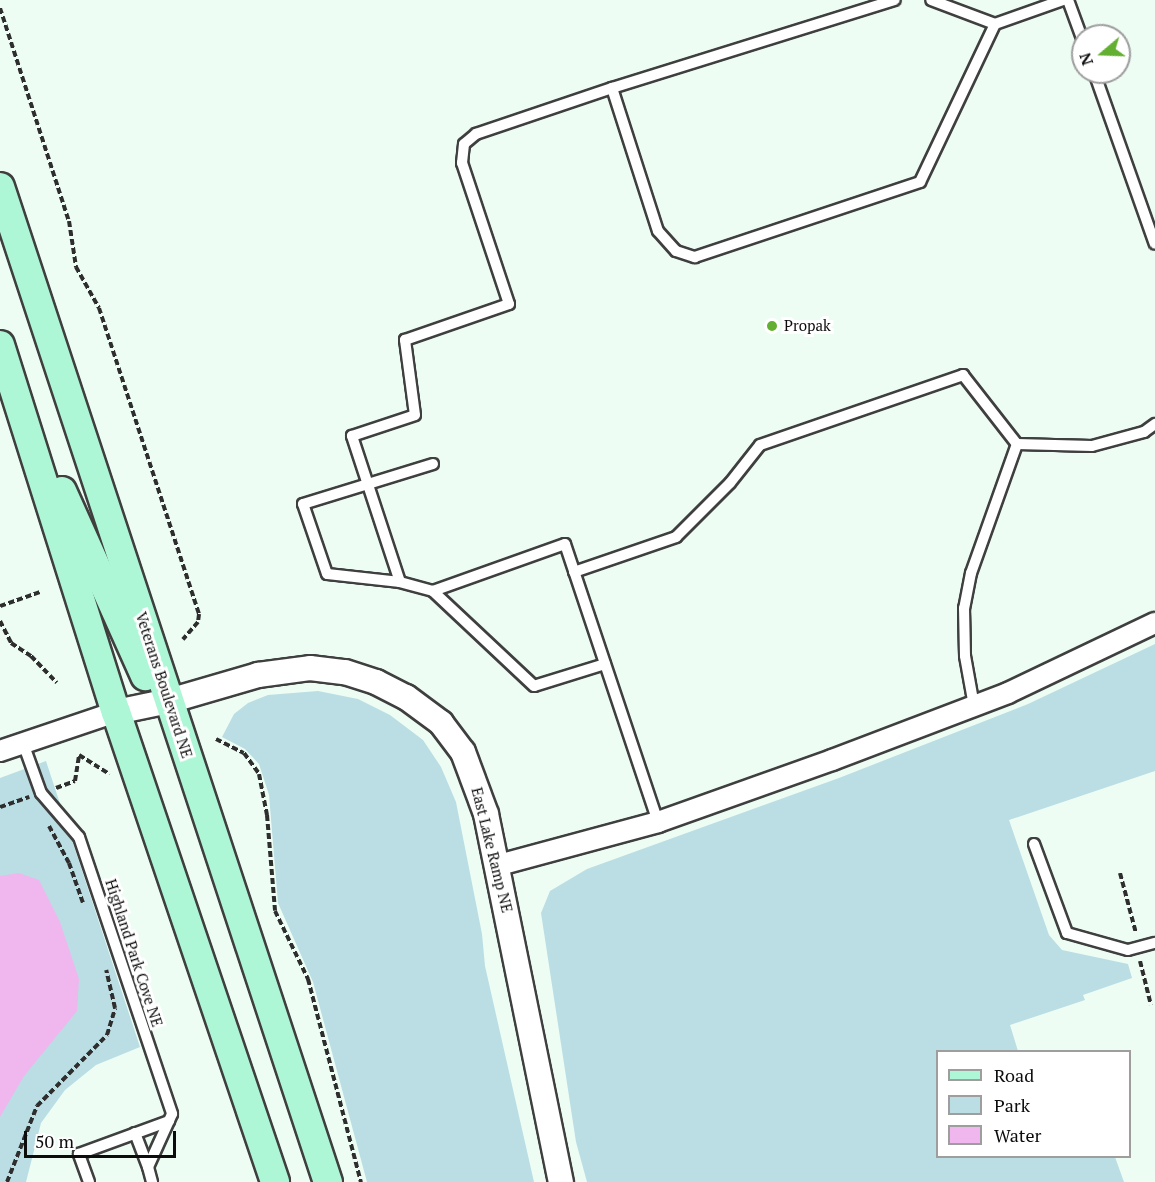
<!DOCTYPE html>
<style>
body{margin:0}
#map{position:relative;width:1155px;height:1182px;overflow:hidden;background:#edfdf4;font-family:"PT Serif",serif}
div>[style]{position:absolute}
.green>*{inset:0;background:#badee4}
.water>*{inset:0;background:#f0b6ee}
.path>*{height:4px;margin-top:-2px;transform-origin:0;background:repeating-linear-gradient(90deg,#2e2e2e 0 6px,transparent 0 9px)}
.roads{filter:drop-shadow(2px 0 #3f3f3f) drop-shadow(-2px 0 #3f3f3f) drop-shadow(0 2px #3f3f3f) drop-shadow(0 -2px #3f3f3f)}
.service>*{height:10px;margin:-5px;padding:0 5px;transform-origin:5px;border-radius:5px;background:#fff}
.minor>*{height:20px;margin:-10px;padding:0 10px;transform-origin:10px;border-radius:10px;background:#fff}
.tertiary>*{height:24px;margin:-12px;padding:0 12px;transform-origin:12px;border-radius:12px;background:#fff}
.secondary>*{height:28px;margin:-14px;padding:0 14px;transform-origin:14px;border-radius:14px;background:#adf7d6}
.dots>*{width:16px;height:16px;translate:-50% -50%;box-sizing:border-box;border:3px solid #fff;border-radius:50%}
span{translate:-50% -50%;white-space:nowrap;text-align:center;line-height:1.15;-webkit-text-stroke:6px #fff;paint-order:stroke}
.poi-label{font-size:15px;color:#0c0c0c}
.left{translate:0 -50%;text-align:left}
.street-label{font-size:15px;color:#0c0c0c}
.legend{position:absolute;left:936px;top:1050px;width:195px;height:108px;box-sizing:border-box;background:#fff;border:2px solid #9e9e9e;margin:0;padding:8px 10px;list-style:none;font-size:18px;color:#0c0c0c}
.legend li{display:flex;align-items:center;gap:12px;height:30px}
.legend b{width:30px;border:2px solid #9e9e9e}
.north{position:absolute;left:1071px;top:24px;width:60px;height:60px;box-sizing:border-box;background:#fff;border:2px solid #9e9e9e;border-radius:50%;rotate:251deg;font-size:16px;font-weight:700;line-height:24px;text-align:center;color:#0c0c0c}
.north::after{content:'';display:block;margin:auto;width:21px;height:27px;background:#63af31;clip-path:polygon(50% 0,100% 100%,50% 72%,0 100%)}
.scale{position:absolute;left:24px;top:1131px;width:152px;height:27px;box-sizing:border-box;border:3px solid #0c0c0c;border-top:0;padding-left:8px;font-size:18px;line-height:21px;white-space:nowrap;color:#0c0c0c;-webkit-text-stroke:4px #fff;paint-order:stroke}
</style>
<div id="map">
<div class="green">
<i style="clip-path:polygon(1155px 644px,1155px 771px,1009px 820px,1049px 935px,1062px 950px,1128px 964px,1132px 978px,1083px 995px,1085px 1000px,1010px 1025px,1018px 1051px,938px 1052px,938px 1156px,1115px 1157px,1124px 1182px,587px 1182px,576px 1142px,541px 913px,550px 891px,587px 869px,839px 778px,1028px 704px)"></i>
<i style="clip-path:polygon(318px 691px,358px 699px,390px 715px,423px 740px,441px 767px,456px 802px,482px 934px,485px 966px,534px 1182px,367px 1182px,313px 982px,278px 903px,269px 795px,259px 764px,245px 749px,222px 737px,234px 714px,248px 703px,268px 695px)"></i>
<i style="clip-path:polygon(46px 761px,140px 1047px,96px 1065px,65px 1090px,41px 1123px,26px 1182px,0 1182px,0 778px)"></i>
</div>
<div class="water">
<i style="clip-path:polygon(19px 873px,39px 880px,60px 922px,79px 979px,77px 1011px,24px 1076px,0 1117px,0 876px)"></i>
</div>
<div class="path">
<i style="left:0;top:8px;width:224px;rotate:72.1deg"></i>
<i style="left:69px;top:221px;width:47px;rotate:81.3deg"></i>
<i style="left:76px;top:267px;width:47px;rotate:60.7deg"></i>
<i style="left:99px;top:308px;width:322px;rotate:71.9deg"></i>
<i style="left:199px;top:614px;width:8px;rotate:97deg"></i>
<i style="left:198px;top:622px;width:23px;rotate:131deg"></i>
<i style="left:0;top:606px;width:42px;rotate:-19.3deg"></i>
<i style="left:0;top:621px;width:25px;rotate:63deg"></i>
<i style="left:11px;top:643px;width:24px;rotate:33deg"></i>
<i style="left:31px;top:656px;width:37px;rotate:46deg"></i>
<i style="left:216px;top:739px;width:31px;rotate:27deg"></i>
<i style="left:244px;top:753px;width:26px;rotate:54deg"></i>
<i style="left:259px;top:774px;width:42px;rotate:79deg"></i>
<i style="left:267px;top:815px;width:96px;rotate:85.2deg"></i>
<i style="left:275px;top:911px;width:76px;rotate:64.1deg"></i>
<i style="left:308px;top:979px;width:210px;rotate:75.4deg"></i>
<i style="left:56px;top:788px;width:20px;rotate:-20deg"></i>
<i style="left:75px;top:781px;width:26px;rotate:-81deg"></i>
<i style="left:79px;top:755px;width:36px;rotate:32deg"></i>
<i style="left:0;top:807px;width:31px;rotate:-19deg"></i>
<i style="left:49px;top:826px;width:42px;rotate:61.6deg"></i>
<i style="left:69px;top:863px;width:42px;rotate:70.7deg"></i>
<i style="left:1120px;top:873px;width:62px;rotate:75.1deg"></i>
<i style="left:1140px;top:961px;width:45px;rotate:76deg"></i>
<i style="left:7px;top:1182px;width:82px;rotate:-68.5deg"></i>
<i style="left:37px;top:1106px;width:100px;rotate:-45.4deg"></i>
<i style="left:107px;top:1035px;width:28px;rotate:-73deg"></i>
<i style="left:115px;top:1008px;width:39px;rotate:-103deg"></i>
</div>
<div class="roads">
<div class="service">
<i style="left:1068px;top:0;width:44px;rotate:69.9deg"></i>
<i style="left:995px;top:24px;width:72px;rotate:-19.4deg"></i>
<i style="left:1094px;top:72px;width:182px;rotate:70.5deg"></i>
<i style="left:612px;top:88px;width:150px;rotate:72.2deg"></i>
<i style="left:658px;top:231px;width:27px;rotate:48deg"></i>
<i style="left:676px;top:251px;width:20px;rotate:18deg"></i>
<i style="left:695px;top:257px;width:237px;rotate:-18.4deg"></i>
<i style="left:920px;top:182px;width:175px;rotate:-64.6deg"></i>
<i style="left:995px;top:24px;width:68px;rotate:-159.4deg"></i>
<i style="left:1017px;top:444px;width:75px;rotate:1.5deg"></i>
<i style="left:1092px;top:446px;width:54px;rotate:-15.1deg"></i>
<i style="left:1144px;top:432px;width:14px;rotate:-36deg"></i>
<i style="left:574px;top:572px;width:108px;rotate:-18.9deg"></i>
<i style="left:676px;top:537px;width:76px;rotate:-45deg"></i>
<i style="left:730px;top:483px;width:48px;rotate:-51.7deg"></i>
<i style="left:760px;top:445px;width:215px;rotate:-19deg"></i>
<i style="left:963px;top:375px;width:88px;rotate:52deg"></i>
<i style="left:1017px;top:444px;width:137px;rotate:109.6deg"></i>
<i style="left:971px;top:573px;width:36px;rotate:101deg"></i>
<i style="left:964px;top:608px;width:48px;rotate:88.8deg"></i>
<i style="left:965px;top:656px;width:51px;rotate:79.8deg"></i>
<i style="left:400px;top:582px;width:154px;rotate:-108.2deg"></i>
<i style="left:352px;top:436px;width:66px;rotate:-18.4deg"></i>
<i style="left:415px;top:415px;width:76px;rotate:-97.6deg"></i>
<i style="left:405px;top:340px;width:110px;rotate:-19.1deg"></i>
<i style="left:509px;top:304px;width:149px;rotate:-108.4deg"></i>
<i style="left:462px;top:163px;width:19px;rotate:-84deg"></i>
<i style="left:464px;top:144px;width:16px;rotate:-40deg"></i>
<i style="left:476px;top:134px;width:144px;rotate:-18.7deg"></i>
<i style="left:612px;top:88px;width:296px;rotate:-17.3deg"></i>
<i style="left:433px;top:591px;width:34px;rotate:-165deg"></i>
<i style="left:400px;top:582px;width:73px;rotate:-173.7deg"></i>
<i style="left:327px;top:574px;width:74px;rotate:-108.9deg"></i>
<i style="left:303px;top:504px;width:136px;rotate:-17.1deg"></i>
<i style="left:605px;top:664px;width:74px;rotate:162.8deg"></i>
<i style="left:534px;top:686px;width:139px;rotate:-136.8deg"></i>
<i style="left:433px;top:591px;width:140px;rotate:-19.6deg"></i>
<i style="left:565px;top:544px;width:293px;rotate:71.5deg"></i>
<i style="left:23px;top:743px;width:53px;rotate:70.2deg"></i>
<i style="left:41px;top:793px;width:58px;rotate:49.2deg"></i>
<i style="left:79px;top:837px;width:292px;rotate:71.4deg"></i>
<i style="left:172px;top:1114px;width:58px;rotate:114.4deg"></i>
<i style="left:148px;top:1167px;width:16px;rotate:75deg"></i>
<i style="left:1034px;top:844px;width:95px;rotate:69.7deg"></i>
<i style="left:1067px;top:933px;width:63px;rotate:15.6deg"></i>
<i style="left:1128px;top:950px;width:28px;rotate:-15deg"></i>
<i style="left:135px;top:1133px;width:36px;rotate:69deg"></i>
<i style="left:89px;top:1182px;width:30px;rotate:-110deg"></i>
<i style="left:79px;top:1154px;width:96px;rotate:-20.1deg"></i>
</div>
<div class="minor">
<i style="left:0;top:751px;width:122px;rotate:-18.6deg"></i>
<i style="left:499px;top:865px;width:165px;rotate:-15.1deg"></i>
<i style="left:658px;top:822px;width:185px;rotate:-19.6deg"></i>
<i style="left:832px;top:760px;width:188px;rotate:-20.8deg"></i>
<i style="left:1008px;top:693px;width:163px;rotate:-25.5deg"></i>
</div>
<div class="tertiary">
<i style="left:116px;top:712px;width:54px;rotate:-11.7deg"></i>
<i style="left:169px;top:701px;width:93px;rotate:-16.3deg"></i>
<i style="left:258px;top:675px;width:52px;rotate:-7.7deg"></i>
<i style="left:310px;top:668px;width:35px;rotate:7deg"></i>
<i style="left:345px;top:672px;width:33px;rotate:18deg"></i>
<i style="left:376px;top:682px;width:34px;rotate:27deg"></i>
<i style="left:406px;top:697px;width:44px;rotate:36.6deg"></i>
<i style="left:441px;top:723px;width:36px;rotate:53deg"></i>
<i style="left:463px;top:752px;width:66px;rotate:69.6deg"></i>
<i style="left:486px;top:814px;width:376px;rotate:78.5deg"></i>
</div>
<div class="secondary">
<i style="left:0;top:187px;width:1048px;rotate:71.76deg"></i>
<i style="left:0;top:345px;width:385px;rotate:72.5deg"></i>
<i style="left:116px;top:712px;width:496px;rotate:71.3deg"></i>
<i style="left:62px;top:491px;width:203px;rotate:65.8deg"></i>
</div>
</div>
<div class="dots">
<i style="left:772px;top:326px;background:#63af31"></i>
</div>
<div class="poi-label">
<span class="left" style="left:784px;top:326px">Propak</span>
</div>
<div class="street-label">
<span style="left:164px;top:685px;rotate:72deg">Veterans Boulevard NE</span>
<span style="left:492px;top:850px;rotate:76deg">East Lake Ramp NE</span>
<span style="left:134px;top:953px;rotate:72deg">Highland Park Cove NE</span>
</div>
<ul class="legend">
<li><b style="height:8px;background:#adf7d6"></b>Road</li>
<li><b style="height:16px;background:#badee4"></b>Park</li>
<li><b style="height:16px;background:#f0b6ee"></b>Water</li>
</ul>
<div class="north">N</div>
<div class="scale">50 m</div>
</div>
